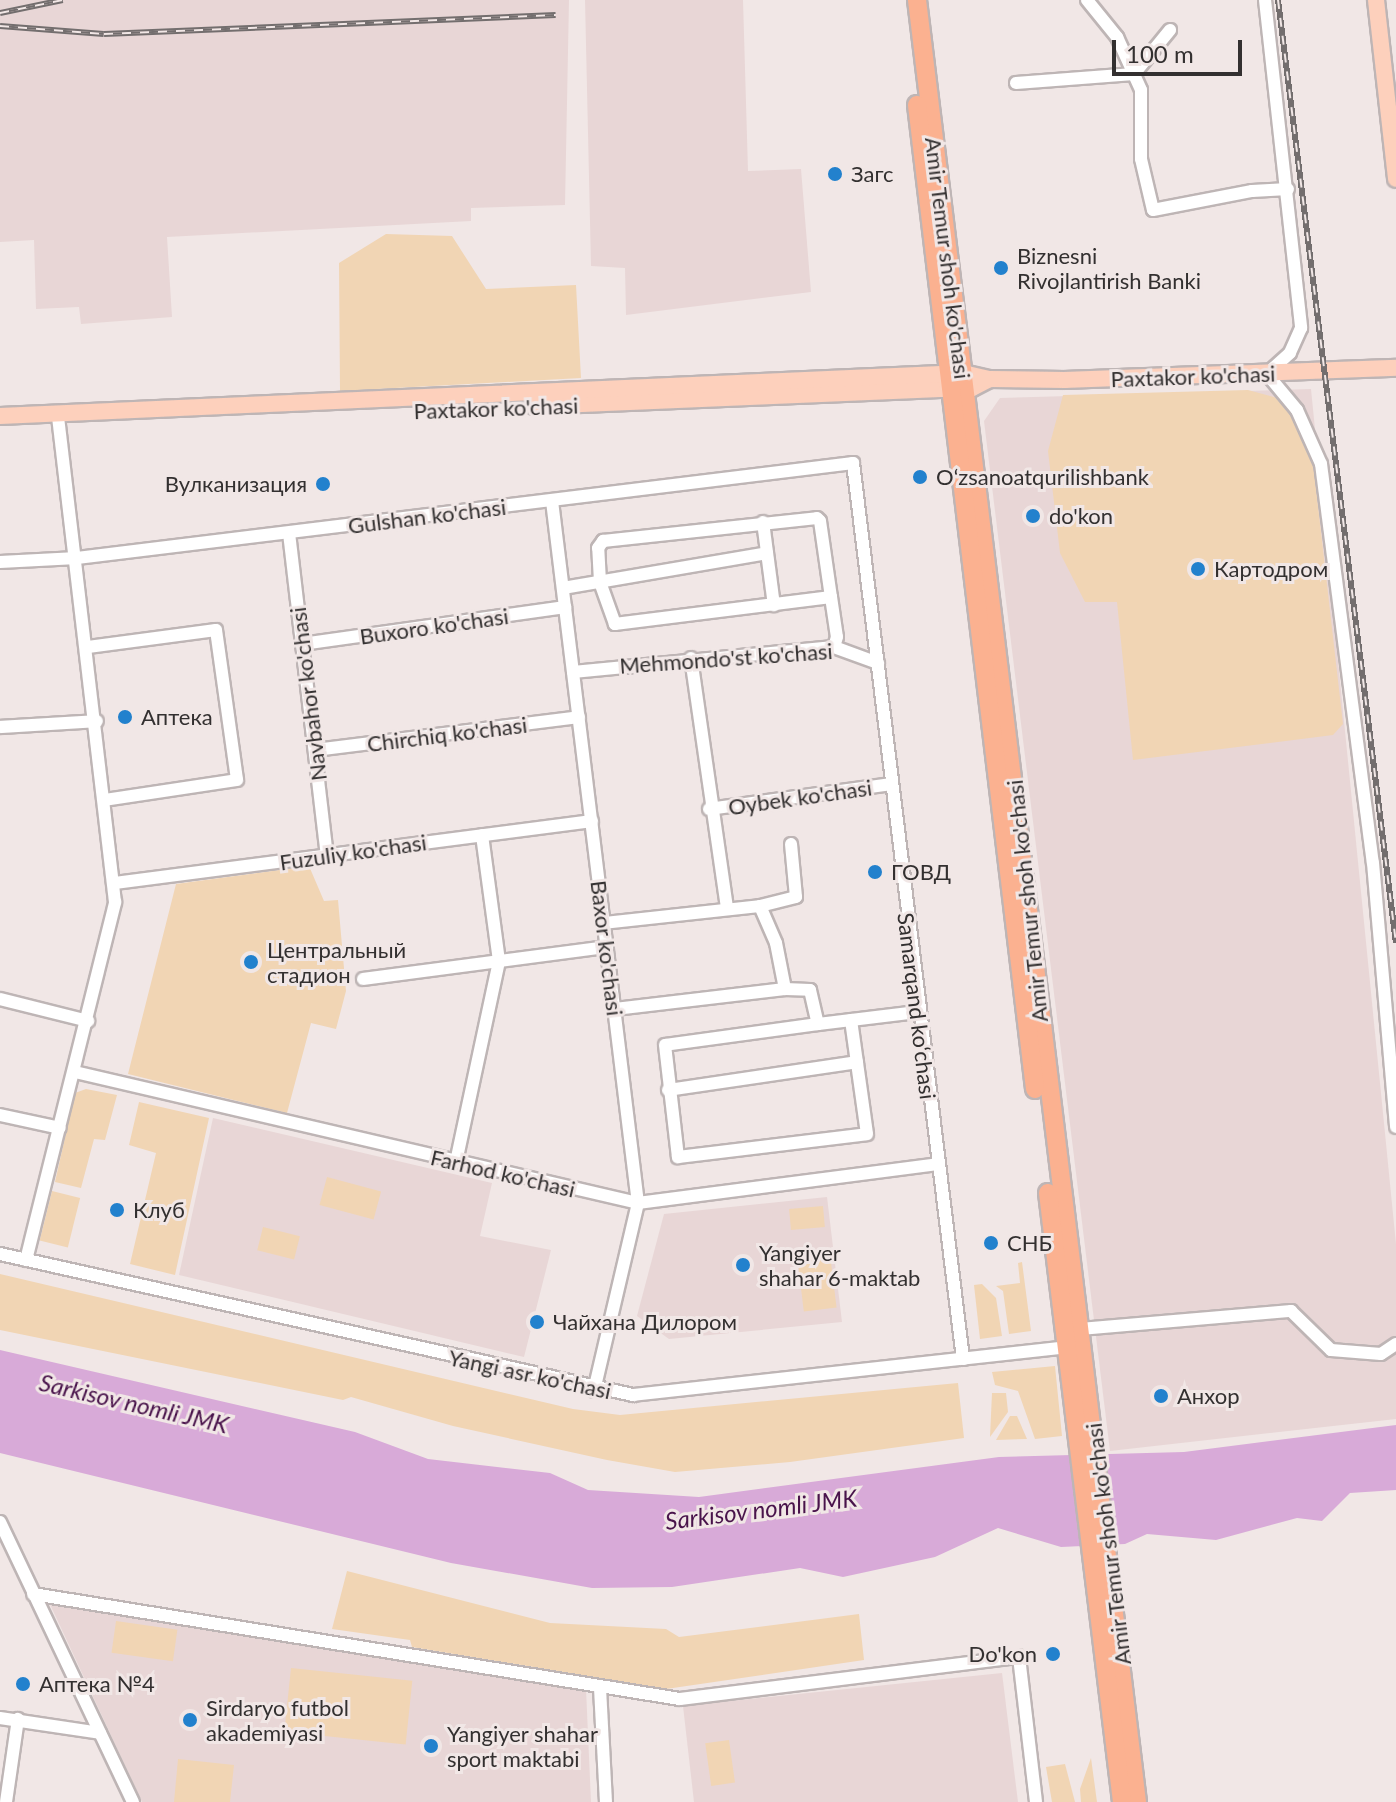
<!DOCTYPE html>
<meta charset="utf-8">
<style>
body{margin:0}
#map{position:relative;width:1396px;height:1802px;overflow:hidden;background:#f1e7e6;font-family:Lato,sans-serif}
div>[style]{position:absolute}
.built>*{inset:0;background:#e8d6d6}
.green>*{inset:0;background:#f1d5b4;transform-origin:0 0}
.water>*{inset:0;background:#d8aad8}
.roads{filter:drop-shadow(2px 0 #beb5b5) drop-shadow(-2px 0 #beb5b5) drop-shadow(0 2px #beb5b5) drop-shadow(0 -2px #beb5b5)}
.minor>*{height:12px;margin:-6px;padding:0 6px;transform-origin:6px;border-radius:6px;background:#fff}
.major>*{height:16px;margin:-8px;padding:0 8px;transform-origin:8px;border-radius:8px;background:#fdd0bc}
.highway>*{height:18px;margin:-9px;padding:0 9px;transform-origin:9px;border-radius:9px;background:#fbb190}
.rail>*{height:6px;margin-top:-3px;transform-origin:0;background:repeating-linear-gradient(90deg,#f1e7e6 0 9px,#736e6e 0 18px);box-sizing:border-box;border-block:2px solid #736e6e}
.dots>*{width:22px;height:22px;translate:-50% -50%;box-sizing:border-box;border:4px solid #f1e7e6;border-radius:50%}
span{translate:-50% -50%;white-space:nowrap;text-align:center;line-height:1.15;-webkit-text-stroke:6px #f1e7e6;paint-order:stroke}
.poi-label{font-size:22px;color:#333030}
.left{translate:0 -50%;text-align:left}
.right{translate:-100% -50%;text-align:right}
.street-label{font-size:22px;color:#333030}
.water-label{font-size:24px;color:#49134b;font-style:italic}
.scale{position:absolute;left:1112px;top:40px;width:130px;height:36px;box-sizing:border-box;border:4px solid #333030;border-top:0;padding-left:10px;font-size:24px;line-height:28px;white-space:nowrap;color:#333030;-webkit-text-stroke:6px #f1e7e6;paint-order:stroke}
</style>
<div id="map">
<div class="built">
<i style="clip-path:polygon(0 0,569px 0,565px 205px,471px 208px,471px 221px,167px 237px,172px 317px,81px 324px,79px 307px,36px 309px,34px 240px,0 242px)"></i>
<i style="clip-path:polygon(585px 0,743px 0,748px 171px,801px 169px,811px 292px,626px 315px,625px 268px,591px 266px)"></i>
<i style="clip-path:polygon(1311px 389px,1396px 1244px,1396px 1419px,1110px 1451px,984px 421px,1000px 398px)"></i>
<i style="clip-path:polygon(213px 1118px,492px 1183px,480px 1236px,551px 1250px,524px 1357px,179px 1275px)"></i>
<i style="clip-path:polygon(827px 1197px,842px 1322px,669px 1339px,637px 1316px,664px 1214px)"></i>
<i style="clip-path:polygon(48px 1600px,586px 1689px,591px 1802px,142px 1802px)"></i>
<i style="clip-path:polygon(1002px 1673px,1018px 1802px,694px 1802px,683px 1706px)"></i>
</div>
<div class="green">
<i style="clip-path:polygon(386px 234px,452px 236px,486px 289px,576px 285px,581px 378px,340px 391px,339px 263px)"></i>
<i style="clip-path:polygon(1248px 390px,1281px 399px,1312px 454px,1343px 724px,1333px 735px,1133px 760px,1117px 602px,1085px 602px,1060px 553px,1048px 451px,1063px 395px)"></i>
<i style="clip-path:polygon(309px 866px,324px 901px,338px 900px,346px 991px,336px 1029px,311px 1023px,287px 1113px,128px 1074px,176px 884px)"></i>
<i style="clip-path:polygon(86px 1089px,117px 1095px,105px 1140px,94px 1139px,81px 1188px,55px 1182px,75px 1093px)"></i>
<i style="clip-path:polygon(139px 1102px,209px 1118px,175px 1275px,130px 1264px,156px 1153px,129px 1145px)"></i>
<i style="left:327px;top:1177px;width:56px;height:29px;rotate:15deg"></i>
<i style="left:52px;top:1191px;width:29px;height:51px;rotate:14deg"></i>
<i style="left:823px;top:1206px;width:21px;height:34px;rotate:85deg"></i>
<i style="left:263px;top:1227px;width:38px;height:24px;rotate:14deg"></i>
<i style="left:830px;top:1254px;width:54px;height:33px;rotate:83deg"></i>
<i style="clip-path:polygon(1022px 1262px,1031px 1331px,1009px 1334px,1003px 1291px,996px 1286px,1020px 1283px,1018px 1263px)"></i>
<i style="clip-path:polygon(0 1274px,573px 1409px,620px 1415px,958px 1383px,964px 1438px,790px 1462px,675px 1472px,607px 1460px,453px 1426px,351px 1397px,343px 1400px,0 1330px)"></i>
<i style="clip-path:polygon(982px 1284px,996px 1298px,1002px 1336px,980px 1339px,974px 1285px)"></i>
<i style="clip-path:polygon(1055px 1366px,1062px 1436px,1035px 1439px,1018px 1391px,995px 1385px,992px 1372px)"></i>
<i style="clip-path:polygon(992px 1393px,1006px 1393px,1008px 1412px,990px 1437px)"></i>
<i style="clip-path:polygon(1010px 1416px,1017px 1416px,1027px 1439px,996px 1440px)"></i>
<i style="clip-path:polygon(347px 1571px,550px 1623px,666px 1629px,679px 1637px,859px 1614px,864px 1660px,666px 1689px,412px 1647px,410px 1640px,332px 1629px)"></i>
<i style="left:116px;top:1621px;width:62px;height:32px;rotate:8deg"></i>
<i style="left:291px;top:1668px;width:122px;height:64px;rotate:6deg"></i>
<i style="left:729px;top:1740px;width:43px;height:24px;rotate:82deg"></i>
<i style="clip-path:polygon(1091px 1758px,1097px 1802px,1081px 1802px,1080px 1789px)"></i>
<i style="clip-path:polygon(178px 1759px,234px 1765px,230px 1802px,174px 1802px)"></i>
<i style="clip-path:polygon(1065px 1764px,1075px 1802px,1052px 1802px,1046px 1767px)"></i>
</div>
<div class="water">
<i style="clip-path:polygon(0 1350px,355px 1432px,428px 1459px,550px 1473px,588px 1490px,699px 1497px,999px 1457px,1184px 1452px,1396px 1425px,1396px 1490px,1350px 1493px,1322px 1521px,1297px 1518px,1216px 1540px,1147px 1534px,1125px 1544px,1061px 1547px,998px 1528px,935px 1557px,843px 1577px,800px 1568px,672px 1587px,592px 1588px,451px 1563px,0 1453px)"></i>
</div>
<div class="roads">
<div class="minor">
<i style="left:1087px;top:0;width:48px;rotate:51deg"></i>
<i style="left:1117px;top:37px;width:58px;rotate:65.6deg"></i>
<i style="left:1141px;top:90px;width:69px;rotate:90deg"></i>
<i style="left:1141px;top:159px;width:52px;rotate:76.8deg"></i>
<i style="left:1153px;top:210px;width:101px;rotate:-10.9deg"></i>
<i style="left:1252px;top:191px;width:36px;rotate:-3deg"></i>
<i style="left:1265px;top:0;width:330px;rotate:83.7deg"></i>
<i style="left:1301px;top:328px;width:27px;rotate:114deg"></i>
<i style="left:1290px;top:353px;width:31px;rotate:138deg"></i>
<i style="left:1267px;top:374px;width:47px;rotate:50.2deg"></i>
<i style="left:1297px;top:410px;width:59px;rotate:66deg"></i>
<i style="left:1321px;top:464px;width:402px;rotate:82.6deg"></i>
<i style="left:1373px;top:863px;width:265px;rotate:85deg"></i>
<i style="left:1016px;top:83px;width:118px;rotate:-4.4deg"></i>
<i style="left:1134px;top:74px;width:57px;rotate:-50.7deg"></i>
<i style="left:552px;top:501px;width:707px;rotate:83.02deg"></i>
<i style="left:638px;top:1203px;width:193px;rotate:103.2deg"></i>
<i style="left:763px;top:522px;width:84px;rotate:82.5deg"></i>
<i style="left:289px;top:533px;width:325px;rotate:83.3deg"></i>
<i style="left:0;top:562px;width:77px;rotate:-3deg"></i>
<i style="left:77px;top:558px;width:782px;rotate:-6.98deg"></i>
<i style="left:853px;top:463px;width:903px;rotate:83deg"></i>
<i style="left:563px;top:588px;width:207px;rotate:-9.7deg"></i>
<i style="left:831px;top:597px;width:218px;rotate:172.9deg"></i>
<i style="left:615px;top:624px;width:45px;rotate:-109.7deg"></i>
<i style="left:600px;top:582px;width:34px;rotate:-93deg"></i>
<i style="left:598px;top:548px;width:9px;rotate:-54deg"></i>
<i style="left:603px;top:541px;width:215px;rotate:-6.1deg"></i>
<i style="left:817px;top:518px;width:4px;rotate:45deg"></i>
<i style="left:820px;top:521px;width:77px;rotate:81.8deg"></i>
<i style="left:831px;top:597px;width:40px;rotate:81.5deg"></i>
<i style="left:837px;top:637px;width:10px;rotate:107deg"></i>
<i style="left:302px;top:644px;width:266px;rotate:-8deg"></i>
<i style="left:88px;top:647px;width:129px;rotate:-7.6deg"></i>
<i style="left:216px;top:630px;width:151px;rotate:82deg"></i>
<i style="left:237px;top:780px;width:134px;rotate:171.4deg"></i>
<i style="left:691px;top:658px;width:253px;rotate:81.8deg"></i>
<i style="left:573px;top:672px;width:262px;rotate:-5.5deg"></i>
<i style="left:834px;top:647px;width:47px;rotate:20deg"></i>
<i style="left:0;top:727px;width:97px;rotate:-3.5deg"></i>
<i style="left:315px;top:750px;width:266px;rotate:-7.1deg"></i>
<i style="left:709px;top:809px;width:184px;rotate:-7.8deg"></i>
<i style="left:791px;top:844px;width:53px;rotate:84.6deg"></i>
<i style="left:796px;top:897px;width:37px;rotate:166deg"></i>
<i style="left:760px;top:906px;width:40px;rotate:66.6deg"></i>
<i style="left:776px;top:943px;width:47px;rotate:78.9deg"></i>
<i style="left:785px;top:989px;width:25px;rotate:2deg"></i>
<i style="left:810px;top:990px;width:35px;rotate:77deg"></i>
<i style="left:818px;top:1024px;width:100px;rotate:-6.9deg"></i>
<i style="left:115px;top:883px;width:481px;rotate:-7.4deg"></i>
<i style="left:604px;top:923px;width:157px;rotate:-6.2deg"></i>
<i style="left:363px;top:979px;width:246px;rotate:-7.5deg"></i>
<i style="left:0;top:999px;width:91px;rotate:14deg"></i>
<i style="left:615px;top:1009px;width:171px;rotate:-6.7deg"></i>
<i style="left:818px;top:1024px;width:154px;rotate:172.2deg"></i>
<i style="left:665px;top:1045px;width:113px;rotate:83.4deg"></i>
<i style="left:678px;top:1157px;width:190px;rotate:-6.9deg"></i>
<i style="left:867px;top:1134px;width:115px;rotate:-98deg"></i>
<i style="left:75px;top:1072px;width:578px;rotate:13.1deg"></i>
<i style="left:638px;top:1203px;width:302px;rotate:-7.4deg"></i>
<i style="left:668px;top:1090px;width:191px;rotate:-8.4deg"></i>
<i style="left:0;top:1115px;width:61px;rotate:12.2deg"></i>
<i style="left:456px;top:1162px;width:206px;rotate:-77.9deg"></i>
<i style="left:499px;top:961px;width:127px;rotate:-97.7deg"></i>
<i style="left:0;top:1254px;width:649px;rotate:12.56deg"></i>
<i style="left:633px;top:1395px;width:439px;rotate:-6.3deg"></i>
<i style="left:26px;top:1260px;width:369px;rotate:-76deg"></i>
<i style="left:115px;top:902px;width:491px;rotate:-96.7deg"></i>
<i style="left:1080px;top:1329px;width:212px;rotate:-4.9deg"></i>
<i style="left:1291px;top:1311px;width:56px;rotate:44.3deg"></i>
<i style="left:1331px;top:1350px;width:50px;rotate:4.6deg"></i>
<i style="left:1381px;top:1354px;width:18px;rotate:-34deg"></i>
<i style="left:0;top:1522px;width:310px;rotate:64.6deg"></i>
<i style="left:33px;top:1594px;width:655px;rotate:9.22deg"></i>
<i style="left:680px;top:1699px;width:342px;rotate:-7.1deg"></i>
<i style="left:1019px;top:1657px;width:146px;rotate:83.3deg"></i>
<i style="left:600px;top:1688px;width:114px;rotate:87deg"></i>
<i style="left:0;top:1718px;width:101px;rotate:8.5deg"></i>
<i style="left:6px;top:1802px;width:84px;rotate:-81.8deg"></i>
</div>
<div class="major">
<i style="left:1376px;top:0;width:180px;rotate:83.6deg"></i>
<i style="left:534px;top:406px;width:413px;rotate:-2.4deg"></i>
<i style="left:947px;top:389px;width:25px;rotate:-2deg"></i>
<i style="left:972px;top:388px;width:20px;rotate:-27deg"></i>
<i style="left:0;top:416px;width:964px;rotate:-2.56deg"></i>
<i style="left:963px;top:373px;width:28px;rotate:13deg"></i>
<i style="left:990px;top:379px;width:75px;rotate:0.8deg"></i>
<i style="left:1065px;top:380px;width:331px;rotate:-2.1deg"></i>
</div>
<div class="highway">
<i style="left:917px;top:0;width:1815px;rotate:83.04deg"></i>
<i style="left:917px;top:105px;width:991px;rotate:83.16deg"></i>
<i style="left:1048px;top:1193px;width:613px;rotate:83.07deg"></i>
</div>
</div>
<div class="rail">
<i style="left:1278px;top:0;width:950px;rotate:82.87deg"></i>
<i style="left:0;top:13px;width:64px;rotate:-11.7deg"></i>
<i style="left:0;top:26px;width:104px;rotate:4.4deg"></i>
<i style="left:104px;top:34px;width:452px;rotate:-2.4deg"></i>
</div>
<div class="dots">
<i style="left:835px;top:174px;background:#2281cd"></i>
<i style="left:1001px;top:268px;background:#2281cd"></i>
<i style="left:920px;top:477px;background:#2281cd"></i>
<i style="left:323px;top:484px;background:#2281cd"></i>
<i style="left:1033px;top:516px;background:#2281cd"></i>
<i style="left:1198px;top:569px;background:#2281cd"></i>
<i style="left:125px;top:717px;background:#2281cd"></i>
<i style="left:875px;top:872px;background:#2281cd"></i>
<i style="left:251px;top:962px;background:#2281cd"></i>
<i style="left:117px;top:1210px;background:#2281cd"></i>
<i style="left:991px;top:1243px;background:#2281cd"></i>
<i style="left:743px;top:1265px;background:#2281cd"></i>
<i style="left:537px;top:1322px;background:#2281cd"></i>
<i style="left:1161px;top:1396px;background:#2281cd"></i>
<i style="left:1053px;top:1654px;background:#2281cd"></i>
<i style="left:23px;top:1684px;background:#2281cd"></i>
<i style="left:190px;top:1720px;background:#2281cd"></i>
<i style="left:431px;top:1746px;background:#2281cd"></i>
</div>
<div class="poi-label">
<span class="left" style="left:851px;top:174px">Загс</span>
<span class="left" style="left:1017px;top:268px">Biznesni<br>Rivojlantirish Banki</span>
<span class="left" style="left:936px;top:477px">Oʻzsanoatqurilishbank</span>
<span class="right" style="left:307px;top:484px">Вулканизация</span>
<span class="left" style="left:1049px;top:516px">do'kon</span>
<span class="left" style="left:1214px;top:569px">Картодром</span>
<span class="left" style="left:141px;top:717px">Аптека</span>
<span class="left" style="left:891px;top:872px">ГОВД</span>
<span class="left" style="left:267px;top:962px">Центральный<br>стадион</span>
<span class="left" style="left:133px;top:1210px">Клуб</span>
<span class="left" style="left:1007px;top:1243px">СНБ</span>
<span class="left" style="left:759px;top:1265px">Yangiyer<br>shahar 6-maktab</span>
<span class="left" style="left:553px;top:1322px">Чайхана Дилором</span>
<span class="left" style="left:1177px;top:1396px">Анхор</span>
<span class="right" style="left:1037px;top:1654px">Do'kon</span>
<span class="left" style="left:39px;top:1684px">Аптека №4</span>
<span class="left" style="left:206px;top:1720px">Sirdaryo futbol<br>akademiyasi</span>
<span class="left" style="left:447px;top:1746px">Yangiyer shahar<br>sport maktabi</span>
</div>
<div class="street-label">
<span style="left:948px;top:258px;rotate:83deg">Amir Temur shoh ko'chasi</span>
<span style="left:1193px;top:376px;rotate:-2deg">Paxtakor ko'chasi</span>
<span style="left:496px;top:408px;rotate:-2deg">Paxtakor ko'chasi</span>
<span style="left:427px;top:516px;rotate:-7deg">Gulshan ko'chasi</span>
<span style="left:434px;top:626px;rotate:-8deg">Buxoro ko'chasi</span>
<span style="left:726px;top:658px;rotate:-4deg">Mehmondo'st ko'chasi</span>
<span style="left:308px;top:694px;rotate:-97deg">Navbahor ko'chasi</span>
<span style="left:447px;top:734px;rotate:-7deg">Chirchiq ko'chasi</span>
<span style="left:800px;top:797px;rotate:-8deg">Oybek ko'chasi</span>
<span style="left:353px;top:852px;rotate:-8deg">Fuzuliy ko'chasi</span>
<span style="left:1027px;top:901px;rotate:-96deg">Amir Temur shoh ko'chasi</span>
<span style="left:607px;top:948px;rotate:83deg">Baxor ko'chasi</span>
<span style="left:917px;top:1006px;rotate:83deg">Samarqand ko‘chasi</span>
<span style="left:503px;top:1173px;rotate:13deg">Farhod ko'chasi</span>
<span style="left:530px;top:1374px;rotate:12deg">Yangi asr ko'chasi</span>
<span style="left:1108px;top:1544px;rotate:-97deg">Amir Temur shoh ko'chasi</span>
</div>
<div class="water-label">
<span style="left:134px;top:1403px;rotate:13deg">Sarkisov nomli JMK</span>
<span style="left:761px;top:1509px;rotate:-7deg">Sarkisov nomli JMK</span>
</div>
<div class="scale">100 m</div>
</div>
